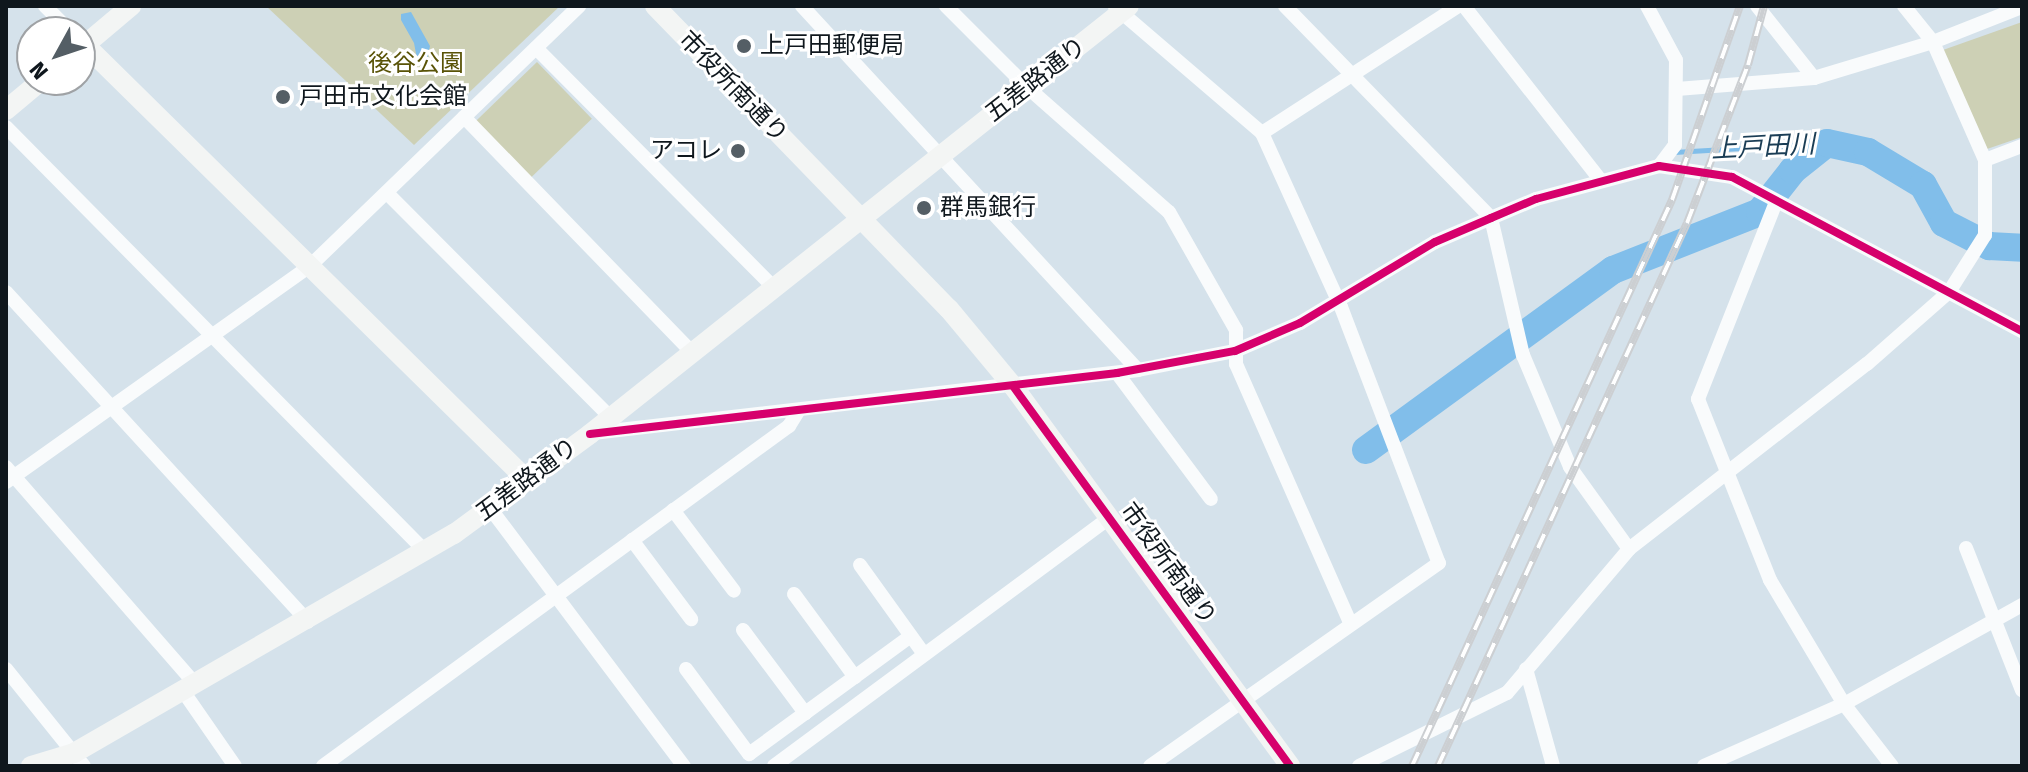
<!DOCTYPE html>
<meta charset="utf-8">
<style>
body{margin:0}
#map{position:relative;width:2028px;height:772px;overflow:hidden;background:#d5e2eb;font-family:"Fira Sans","Noto Sans JP",sans-serif}
div>[style]{position:absolute}
.green>*{inset:0;background:#cdd0b5;transform-origin:0 0}
.water>*{inset:0;background:#81beea}
.stream>*{height:5px;margin:-2.5px;padding:0 2.5px;transform-origin:2.5px;border-radius:2.5px;background:#81beea}
.river>*{height:28px;margin:-14px;padding:0 14px;transform-origin:14px;border-radius:14px;background:#81beea}
.street>*{height:14px;margin:-7px;padding:0 7px;transform-origin:7px;border-radius:7px;background:#f9fbfc}
.secondary>*{height:20px;margin:-10px;padding:0 10px;transform-origin:10px;border-radius:10px;background:#f3f5f4}
.rail>*{height:8px;margin-top:-4px;transform-origin:0;background:repeating-linear-gradient(90deg,#fff 0 15px,#cccfd2 0 30px);box-sizing:border-box;border-block:2px solid #cccfd2}
.cycleway>*{height:8px;margin:-4px;padding:0 4px;transform-origin:4px;border-radius:4px;background:#d6006c}
.dots>*{width:22px;height:22px;translate:-50% -50%;box-sizing:border-box;border:4px solid #fff;border-radius:50%}
span{translate:-50% -50%;white-space:nowrap;text-align:center;line-height:1.15;-webkit-text-stroke:6px #fff;paint-order:stroke}
.poi-label{font-size:24px;color:#0f171d}
.left{translate:0 -50%;text-align:left}
.right{translate:-100% -50%;text-align:right}
.park-label{font-size:24px;color:#595307}
.street-label{font-size:24px;color:#0f171d}
.water-label{font-size:26px;color:#1a3d55;font-style:italic}
.frame{position:absolute;inset:0;border:8px solid #0f171d;pointer-events:none}
.north{position:absolute;left:16px;top:16px;width:80px;height:80px;box-sizing:border-box;background:#fff;border:2px solid #9fa2a5;border-radius:50%;rotate:230deg;font-size:22px;font-weight:700;line-height:32px;text-align:center;color:#0f171d}
.north::after{content:'';display:block;margin:auto;width:28px;height:36px;background:#545e65;clip-path:polygon(50% 0,100% 100%,50% 72%,0 100%)}
</style>
<div id="map">
<div class="green">
<i style="clip-path:polygon(266px 6px,560px 6px,414px 145px)"></i>
<i style="clip-path:polygon(2022px 22px,2022px 137px,1987px 149px,1943px 50px)"></i>
<i style="left:537px;top:62px;width:79px;height:86px;rotate:46deg"></i>
</div>
<div class="water">
<i style="clip-path:polygon(411px 12px,430px 46px,426px 65px,418px 64px,414px 43px,401px 20px,401px 14px)"></i>
</div>
<div class="stream">
<i style="left:1674px;top:152px;width:153px;rotate:-3.4deg"></i>
</div>
<div class="river">
<i style="left:1366px;top:450px;width:306px;rotate:-36.1deg"></i>
<i style="left:1613px;top:270px;width:158px;rotate:-21.5deg"></i>
<i style="left:1760px;top:212px;width:53px;rotate:-51.8deg"></i>
<i style="left:1793px;top:170px;width:43px;rotate:-38.5deg"></i>
<i style="left:1827px;top:143px;width:42px;rotate:12.4deg"></i>
<i style="left:1868px;top:152px;width:64px;rotate:31deg"></i>
<i style="left:1923px;top:185px;width:43px;rotate:61.1deg"></i>
<i style="left:1944px;top:223px;width:51px;rotate:27.1deg"></i>
<i style="left:1989px;top:246px;width:33px;rotate:3deg"></i>
</div>
<div class="street">
<i style="left:45px;top:6px;width:37px;rotate:45deg"></i>
<i style="left:802px;top:6px;width:495px;rotate:47.3deg"></i>
<i style="left:946px;top:6px;width:115px;rotate:45deg"></i>
<i style="left:1027px;top:87px;width:189px;rotate:41.4deg"></i>
<i style="left:1169px;top:212px;width:136px;rotate:60.4deg"></i>
<i style="left:1236px;top:330px;width:34px;rotate:90deg"></i>
<i style="left:1236px;top:364px;width:283px;rotate:66.2deg"></i>
<i style="left:1285px;top:6px;width:296px;rotate:45.8deg"></i>
<i style="left:1491px;top:218px;width:141px;rotate:76.9deg"></i>
<i style="left:1523px;top:355px;width:121px;rotate:67.2deg"></i>
<i style="left:1570px;top:467px;width:101px;rotate:54.3deg"></i>
<i style="left:1464px;top:6px;width:222px;rotate:51.9deg"></i>
<i style="left:1647px;top:6px;width:61px;rotate:61.8deg"></i>
<i style="left:1676px;top:60px;width:85px;rotate:90.7deg"></i>
<i style="left:1675px;top:145px;width:26px;rotate:127deg"></i>
<i style="left:1757px;top:6px;width:92px;rotate:51.6deg"></i>
<i style="left:1115px;top:7px;width:194px;rotate:40.6deg"></i>
<i style="left:1262px;top:133px;width:191px;rotate:65.6deg"></i>
<i style="left:1341px;top:307px;width:274px;rotate:69.1deg"></i>
<i style="left:1439px;top:563px;width:353px;rotate:144.9deg"></i>
<i style="left:536px;top:48px;width:337px;rotate:45.2deg"></i>
<i style="left:1677px;top:89px;width:137px;rotate:-4.6deg"></i>
<i style="left:1814px;top:78px;width:124px;rotate:-16.8deg"></i>
<i style="left:1933px;top:42px;width:96px;rotate:-21.5deg"></i>
<i style="left:464px;top:117px;width:327px;rotate:45.9deg"></i>
<i style="left:6px;top:127px;width:598px;rotate:45.34deg"></i>
<i style="left:1262px;top:133px;width:234px;rotate:-32.9deg"></i>
<i style="left:1985px;top:160px;width:40px;rotate:-21deg"></i>
<i style="left:387px;top:193px;width:316px;rotate:45.1deg"></i>
<i style="left:1776px;top:202px;width:212px;rotate:111.6deg"></i>
<i style="left:1698px;top:399px;width:195px;rotate:68.3deg"></i>
<i style="left:1770px;top:580px;width:144px;rotate:59.2deg"></i>
<i style="left:1844px;top:704px;width:78px;rotate:52.3deg"></i>
<i style="left:6px;top:292px;width:447px;rotate:47.5deg"></i>
<i style="left:1117px;top:373px;width:157px;rotate:53.3deg"></i>
<i style="left:593px;top:433px;width:549px;rotate:-6.59deg"></i>
<i style="left:1138px;top:370px;width:99px;rotate:-11.1deg"></i>
<i style="left:1235px;top:351px;width:71px;rotate:-23.3deg"></i>
<i style="left:1300px;top:323px;width:157px;rotate:-31deg"></i>
<i style="left:1435px;top:242px;width:61px;rotate:-23.2deg"></i>
<i style="left:1491px;top:218px;width:49px;rotate:-22.9deg"></i>
<i style="left:1536px;top:199px;width:127px;rotate:-15deg"></i>
<i style="left:1659px;top:166px;width:74px;rotate:8.6deg"></i>
<i style="left:1732px;top:177px;width:328px;rotate:28deg"></i>
<i style="left:6px;top:467px;width:288px;rotate:48.9deg"></i>
<i style="left:6px;top:482px;width:374px;rotate:-35.4deg"></i>
<i style="left:311px;top:265px;width:373px;rotate:-44deg"></i>
<i style="left:490px;top:508px;width:323px;rotate:53.1deg"></i>
<i style="left:673px;top:510px;width:101px;rotate:53deg"></i>
<i style="left:632px;top:540px;width:99px;rotate:53.2deg"></i>
<i style="left:1966px;top:548px;width:153px;rotate:68.5deg"></i>
<i style="left:860px;top:565px;width:110px;rotate:54.3deg"></i>
<i style="left:794px;top:594px;width:103px;rotate:53.7deg"></i>
<i style="left:743px;top:630px;width:104px;rotate:53.2deg"></i>
<i style="left:6px;top:669px;width:124px;rotate:51.2deg"></i>
<i style="left:686px;top:669px;width:106px;rotate:53.5deg"></i>
<i style="left:749px;top:754px;width:200px;rotate:-36.1deg"></i>
<i style="left:1526px;top:669px;width:101px;rotate:74.4deg"></i>
<i style="left:183px;top:691px;width:91px;rotate:55.3deg"></i>
<i style="left:323px;top:766px;width:577px;rotate:-36.12deg"></i>
<i style="left:789px;top:426px;width:19px;rotate:-58deg"></i>
<i style="left:774px;top:766px;width:417px;rotate:-36.5deg"></i>
<i style="left:1359px;top:766px;width:165px;rotate:-26.3deg"></i>
<i style="left:1507px;top:693px;width:189px;rotate:-49.7deg"></i>
<i style="left:1629px;top:549px;width:301px;rotate:-37.9deg"></i>
<i style="left:1867px;top:364px;width:109px;rotate:-41.3deg"></i>
<i style="left:1949px;top:292px;width:67px;rotate:-57.7deg"></i>
<i style="left:1985px;top:235px;width:75px;rotate:-90deg"></i>
<i style="left:1985px;top:160px;width:129px;rotate:-113.8deg"></i>
<i style="left:1933px;top:42px;width:46px;rotate:-128.9deg"></i>
<i style="left:1704px;top:766px;width:153px;rotate:-23.9deg"></i>
<i style="left:1844px;top:704px;width:204px;rotate:-29.1deg"></i>
</div>
<div class="secondary">
<i style="left:655px;top:6px;width:422px;rotate:45.9deg"></i>
<i style="left:949px;top:309px;width:100px;rotate:50.3deg"></i>
<i style="left:1013px;top:386px;width:470px;rotate:53.9deg"></i>
<i style="left:85px;top:45px;width:622px;rotate:44.54deg"></i>
<i style="left:80px;top:49px;width:67px;rotate:-40.1deg"></i>
<i style="left:6px;top:110px;width:47px;rotate:-39.8deg"></i>
<i style="left:31px;top:766px;width:45px;rotate:-16.8deg"></i>
<i style="left:74px;top:753px;width:439px;rotate:-30deg"></i>
<i style="left:454px;top:534px;width:169px;rotate:-36.3deg"></i>
<i style="left:590px;top:434px;width:688px;rotate:-38.45deg"></i>
</div>
<div class="rail">
<i style="left:1412px;top:766px;width:623px;rotate:-65.33deg"></i>
<i style="left:1672px;top:200px;width:206px;rotate:-70.7deg"></i>
<i style="left:1438px;top:766px;width:597px;rotate:-65.37deg"></i>
<i style="left:1687px;top:223px;width:169px;rotate:-68.9deg"></i>
<i style="left:1748px;top:65px;width:61px;rotate:-74.8deg"></i>
</div>
<div class="cycleway">
<i style="left:1013px;top:386px;width:470px;rotate:53.9deg"></i>
<i style="left:590px;top:434px;width:531px;rotate:-6.6deg"></i>
<i style="left:1117px;top:373px;width:120px;rotate:-10.6deg"></i>
<i style="left:1235px;top:351px;width:71px;rotate:-23.3deg"></i>
<i style="left:1300px;top:323px;width:157px;rotate:-31deg"></i>
<i style="left:1435px;top:242px;width:61px;rotate:-23.2deg"></i>
<i style="left:1491px;top:218px;width:49px;rotate:-22.9deg"></i>
<i style="left:1536px;top:199px;width:127px;rotate:-15deg"></i>
<i style="left:1659px;top:166px;width:74px;rotate:8.6deg"></i>
<i style="left:1732px;top:177px;width:328px;rotate:28deg"></i>
</div>
<div class="dots">
<i style="left:744px;top:46px;background:#545e65"></i>
<i style="left:283px;top:97px;background:#545e65"></i>
<i style="left:738px;top:151px;background:#545e65"></i>
<i style="left:924px;top:208px;background:#545e65"></i>
</div>
<div class="poi-label">
<span class="left" style="left:760px;top:46px">上戸田郵便局</span>
<span class="left" style="left:299px;top:97px">戸田市文化会館</span>
<span class="right" style="left:722px;top:151px">アコレ</span>
<span class="left" style="left:940px;top:208px">群馬銀行</span>
</div>
<div class="park-label">
<span style="left:416px;top:64px">後谷公園</span>
</div>
<div class="street-label">
<span style="left:1036px;top:80px;rotate:-38deg">五差路通り</span>
<span style="left:733px;top:87px;rotate:46deg">市役所南通り</span>
<span style="left:527px;top:480px;rotate:-37deg">五差路通り</span>
<span style="left:1168px;top:564px;rotate:54deg">市役所南通り</span>
</div>
<div class="water-label">
<span style="left:1763px;top:147px;rotate:-3deg">上戸田川</span>
</div>
<div class="frame"></div>
<div class="north">N</div>
</div>
